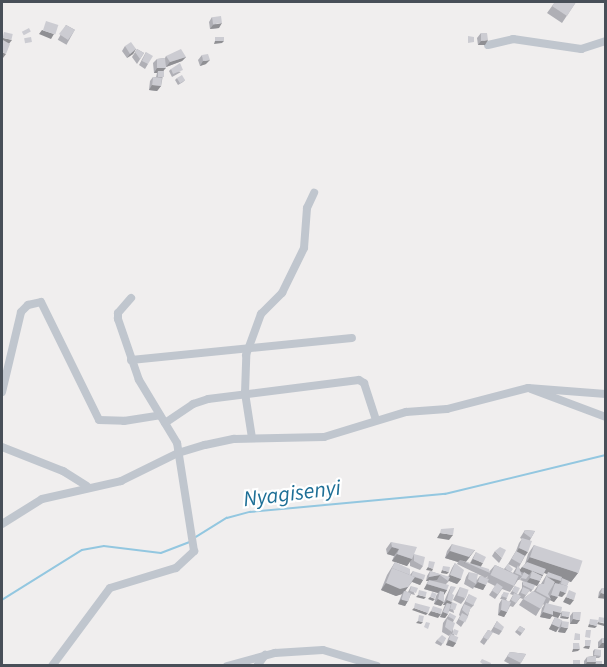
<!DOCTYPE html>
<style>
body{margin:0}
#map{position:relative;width:607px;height:667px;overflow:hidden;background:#f0eeee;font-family:"Source Sans 3",sans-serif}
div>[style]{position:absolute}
.stream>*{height:1.5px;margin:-0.75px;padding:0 0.75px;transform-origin:0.75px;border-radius:0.75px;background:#93c7e0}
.minor>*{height:8px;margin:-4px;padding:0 4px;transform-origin:4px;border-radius:4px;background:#c0c6ce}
.wall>*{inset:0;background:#afafb5;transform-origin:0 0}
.shaded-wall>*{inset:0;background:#8f8f93}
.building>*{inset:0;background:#ccccd2;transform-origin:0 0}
span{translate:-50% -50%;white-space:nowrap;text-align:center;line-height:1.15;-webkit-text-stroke:4.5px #fff;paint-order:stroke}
.water-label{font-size:22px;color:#1e6f96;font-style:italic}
.frame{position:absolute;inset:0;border:3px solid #484f58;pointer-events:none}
</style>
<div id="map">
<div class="stream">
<i style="left:196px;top:537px;width:36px;rotate:-32deg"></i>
<i style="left:227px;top:518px;width:24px;rotate:-15deg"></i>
<i style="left:250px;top:512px;width:196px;rotate:-5.3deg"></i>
<i style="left:445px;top:494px;width:166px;rotate:-13.6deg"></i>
<i style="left:2px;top:600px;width:94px;rotate:-32deg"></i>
<i style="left:82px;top:550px;width:22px;rotate:-10deg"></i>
<i style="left:104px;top:546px;width:57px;rotate:7deg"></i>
<i style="left:161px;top:553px;width:31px;rotate:-21deg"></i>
</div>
<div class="minor">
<i style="left:488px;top:45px;width:26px;rotate:-13deg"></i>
<i style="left:513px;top:39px;width:69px;rotate:8.4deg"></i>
<i style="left:581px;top:49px;width:26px;rotate:-18deg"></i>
<i style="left:131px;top:360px;width:222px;rotate:-5.7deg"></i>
<i style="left:531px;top:389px;width:80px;rotate:20.5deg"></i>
<i style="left:2px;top:392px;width:82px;rotate:-76.6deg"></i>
<i style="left:21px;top:312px;width:10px;rotate:-45deg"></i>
<i style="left:28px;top:305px;width:13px;rotate:-13deg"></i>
<i style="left:41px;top:302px;width:131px;rotate:63.8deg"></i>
<i style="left:99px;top:420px;width:25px;rotate:2deg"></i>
<i style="left:124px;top:421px;width:36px;rotate:-9deg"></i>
<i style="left:165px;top:423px;width:34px;rotate:-34deg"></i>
<i style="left:193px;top:404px;width:16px;rotate:-18deg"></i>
<i style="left:208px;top:399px;width:152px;rotate:-7.2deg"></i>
<i style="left:359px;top:380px;width:6px;rotate:31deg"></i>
<i style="left:364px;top:383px;width:39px;rotate:72deg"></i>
<i style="left:252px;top:438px;width:46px;rotate:-98.8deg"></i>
<i style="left:245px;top:393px;width:38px;rotate:-88deg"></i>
<i style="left:246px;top:355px;width:44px;rotate:-69.9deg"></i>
<i style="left:261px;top:314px;width:30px;rotate:-45deg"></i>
<i style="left:282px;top:293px;width:50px;rotate:-63.9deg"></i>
<i style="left:304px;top:248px;width:40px;rotate:-85.7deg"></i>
<i style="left:307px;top:208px;width:17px;rotate:-65deg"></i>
<i style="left:2px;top:447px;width:66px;rotate:21.5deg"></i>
<i style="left:63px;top:471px;width:28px;rotate:32deg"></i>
<i style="left:2px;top:524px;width:47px;rotate:-32deg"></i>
<i style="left:42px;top:499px;width:81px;rotate:-12.8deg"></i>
<i style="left:121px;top:481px;width:64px;rotate:-26.2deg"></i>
<i style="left:178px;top:453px;width:28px;rotate:-17deg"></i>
<i style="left:205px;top:445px;width:30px;rotate:-12deg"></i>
<i style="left:234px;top:439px;width:90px;rotate:-1.3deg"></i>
<i style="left:324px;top:437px;width:86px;rotate:-17deg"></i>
<i style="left:406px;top:412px;width:41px;rotate:-4.2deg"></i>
<i style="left:447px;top:409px;width:84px;rotate:-14.5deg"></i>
<i style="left:528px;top:388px;width:78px;rotate:4.4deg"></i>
<i style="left:52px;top:666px;width:97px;rotate:-53.4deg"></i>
<i style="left:110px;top:588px;width:69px;rotate:-16.9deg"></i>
<i style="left:176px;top:568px;width:25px;rotate:-43deg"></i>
<i style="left:194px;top:551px;width:109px;rotate:-98.9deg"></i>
<i style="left:177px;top:443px;width:74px;rotate:-121.1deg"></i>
<i style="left:139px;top:380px;width:65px;rotate:-109deg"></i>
<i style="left:118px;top:319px;width:6px;rotate:-90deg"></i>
<i style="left:118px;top:313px;width:20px;rotate:-49deg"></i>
<i style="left:227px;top:666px;width:50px;rotate:-15.2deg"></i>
<i style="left:275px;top:653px;width:48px;rotate:-3.6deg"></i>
<i style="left:323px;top:650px;width:56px;rotate:16.5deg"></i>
<i style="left:257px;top:666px;width:14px;rotate:-54deg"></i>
</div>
<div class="wall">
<i style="clip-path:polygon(555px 2px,576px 2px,562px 23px,547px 13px)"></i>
<i style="clip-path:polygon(212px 17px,219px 28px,210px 29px,209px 22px)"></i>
<i style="left:66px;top:25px;width:10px;height:17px;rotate:29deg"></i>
<i style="clip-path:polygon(481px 33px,485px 45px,478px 45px,477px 38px)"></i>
<i style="clip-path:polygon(125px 46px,136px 49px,133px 54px,127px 58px,122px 51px)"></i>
<i style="clip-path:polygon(137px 49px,144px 53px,137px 64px,132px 57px)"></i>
<i style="clip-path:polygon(146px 52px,148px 64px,145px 69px,139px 65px)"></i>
<i style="clip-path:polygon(202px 55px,206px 64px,200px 66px,198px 60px)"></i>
<i style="clip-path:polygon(166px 56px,186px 57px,182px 61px,166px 67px,165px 65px,161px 86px,157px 91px,149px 90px,150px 81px,153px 77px,156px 77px,157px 73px,154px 73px,153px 63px,157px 59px,165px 58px)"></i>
<i style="clip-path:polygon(171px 69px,181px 72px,172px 77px,169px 71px)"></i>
<i style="clip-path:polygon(177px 78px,185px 80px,183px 82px,178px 85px,175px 80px)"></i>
<i style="clip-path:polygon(evenodd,525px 530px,535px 531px,530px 540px,525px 556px,519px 567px,520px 570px,525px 564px,528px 554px,534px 545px,578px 573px,571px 582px,569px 581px,562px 597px,558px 596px,554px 602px,550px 600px,548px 604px,561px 613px,562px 611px,568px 619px,560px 618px,561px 613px,558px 618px,552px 616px,550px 619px,540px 617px,542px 608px,544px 605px,543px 604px,536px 616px,519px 605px,523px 599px,520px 598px,513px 607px,510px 606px,507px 612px,504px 617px,498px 615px,499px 604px,502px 599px,500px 599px,504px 592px,507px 598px,506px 600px,509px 602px,513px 595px,510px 594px,515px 586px,517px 594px,518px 595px,522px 588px,522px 583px,523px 581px,520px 580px,522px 577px,519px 580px,518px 580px,510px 592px,502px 589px,495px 599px,489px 595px,495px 586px,487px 582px,483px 590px,474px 587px,475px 585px,473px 589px,464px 584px,466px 577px,469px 572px,477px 580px,480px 576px,487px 578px,488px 576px,486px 578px,457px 564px,458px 562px,445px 558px,447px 551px,452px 544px,470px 557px,466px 562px,470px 563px,476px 552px,481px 567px,489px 572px,495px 565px,504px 569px,508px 564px,511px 572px,513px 573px,516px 568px,508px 564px,516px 551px,519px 543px,522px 539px,520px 538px,525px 530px,544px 573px,547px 574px,541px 584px,539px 584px,534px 591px,524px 598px,529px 591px,531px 592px,535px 585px,537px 586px,544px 573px)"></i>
<i style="clip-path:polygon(391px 542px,414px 554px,423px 566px,420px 570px,410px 566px,410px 561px,407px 566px,395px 562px,410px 575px,413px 571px,423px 580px,420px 585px,412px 582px,405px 591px,408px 592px,411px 586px,415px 595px,411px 594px,408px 601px,405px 606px,398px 604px,402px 594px,396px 596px,381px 590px,387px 575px,395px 562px,392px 561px,394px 556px,387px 554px,386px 549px)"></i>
<i style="clip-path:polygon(495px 551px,502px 558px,499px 563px,492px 556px)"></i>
<i style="clip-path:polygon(455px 563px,461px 579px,457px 584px,449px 581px,446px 584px,447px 590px,444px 594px,441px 606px,434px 604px,436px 596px,438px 593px,424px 589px,428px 581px,426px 581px,427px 576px,430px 571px,448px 577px,452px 568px)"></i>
<i style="clip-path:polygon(451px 586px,452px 594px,450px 604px,452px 602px,454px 613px,449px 611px,445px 618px,440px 617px,445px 605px,443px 605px,446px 597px)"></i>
<i style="clip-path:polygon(460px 587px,465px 599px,461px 604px,453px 600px)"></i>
<i style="clip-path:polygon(602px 588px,606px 588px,598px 598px,599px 592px)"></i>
<i style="clip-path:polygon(469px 594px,474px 605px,470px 609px,468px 616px,461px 627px,456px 623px,460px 616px,459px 615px,461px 609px)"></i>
<i style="clip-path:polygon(573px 612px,577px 624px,570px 624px,570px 616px)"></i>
<i style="clip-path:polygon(450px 613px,454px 620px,453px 622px,453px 630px,456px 643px,453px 647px,446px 645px,448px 639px,451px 633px,449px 636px,442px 632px,443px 623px)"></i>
<i style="clip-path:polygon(555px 617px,562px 621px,565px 633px,558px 632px,559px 628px,556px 632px,549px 629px)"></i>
<i style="clip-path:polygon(497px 621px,502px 631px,499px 635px,492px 632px,493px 632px,484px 645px,480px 642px,488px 630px,491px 631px)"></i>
<i style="clip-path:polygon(520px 626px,525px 629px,520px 636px,515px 632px)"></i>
<i style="clip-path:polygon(446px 638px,441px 646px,435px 643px,437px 640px)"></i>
<i style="clip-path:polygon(602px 638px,606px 648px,598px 648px,598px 642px)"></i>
<i style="clip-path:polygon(595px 649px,601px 656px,599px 658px,596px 658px,596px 661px,602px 666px,594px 666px,594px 664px,594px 666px,584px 666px,584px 661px,587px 657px,593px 656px,593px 651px)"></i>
<i style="clip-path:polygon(510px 652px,526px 654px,519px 666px,513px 666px,504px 661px)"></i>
</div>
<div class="shaded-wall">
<i style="clip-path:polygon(222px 23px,219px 28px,210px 29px,213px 25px)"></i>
<i style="clip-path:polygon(42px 30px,54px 34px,51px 39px,39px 34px)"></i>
<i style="clip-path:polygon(3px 38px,12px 40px,8px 45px,2px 42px)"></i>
<i style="clip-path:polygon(488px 40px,485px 45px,478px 45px,481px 41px)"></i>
<i style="clip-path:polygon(215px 41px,224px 41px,222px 43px,214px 44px)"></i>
<i style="clip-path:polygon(136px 49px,133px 54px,127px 58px,130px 54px)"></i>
<i style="clip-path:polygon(2px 52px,6px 54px,3px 58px,2px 58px)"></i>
<i style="clip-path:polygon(186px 57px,182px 61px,166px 67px,170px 62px)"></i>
<i style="clip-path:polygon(210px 60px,206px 64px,200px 66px,203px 61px)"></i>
<i style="clip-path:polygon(157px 68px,166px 68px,162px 72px,158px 71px,157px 73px,154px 73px)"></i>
<i style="clip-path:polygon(152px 85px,161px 86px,157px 91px,149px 90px)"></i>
<i style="clip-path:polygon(440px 533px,453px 535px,449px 540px,437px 538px)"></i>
<i style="clip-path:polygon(392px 547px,399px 549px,394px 556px,387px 554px)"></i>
<i style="clip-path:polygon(519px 548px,528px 552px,525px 556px,516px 553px)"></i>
<i style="clip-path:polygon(475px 550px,464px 564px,465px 562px,460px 560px,458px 562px,445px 558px,450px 551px)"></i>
<i style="clip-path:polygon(397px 554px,412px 559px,407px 566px,392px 561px)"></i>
<i style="clip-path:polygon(530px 557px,578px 573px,571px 582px,524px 566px)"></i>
<i style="clip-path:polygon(473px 559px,483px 563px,480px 568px,470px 564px)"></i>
<i style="clip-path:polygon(428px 567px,433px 569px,432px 571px,426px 570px)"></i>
<i style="clip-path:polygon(522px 567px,543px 575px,540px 580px,532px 571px,529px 575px,519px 571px)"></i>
<i style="clip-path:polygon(442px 570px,449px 572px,447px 574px,441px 573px)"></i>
<i style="clip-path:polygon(440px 575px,437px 580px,426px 581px,429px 577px)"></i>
<i style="clip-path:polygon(450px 575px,461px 579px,457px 584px,447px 580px)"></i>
<i style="clip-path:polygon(411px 576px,423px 580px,420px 585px,408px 580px)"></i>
<i style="clip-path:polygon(546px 577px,561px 581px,558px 585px,545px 582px)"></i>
<i style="clip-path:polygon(530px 578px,540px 581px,537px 586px,527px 582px)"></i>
<i style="clip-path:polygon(478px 582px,486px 585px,483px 590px,474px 587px)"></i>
<i style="clip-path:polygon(386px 583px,408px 587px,403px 594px,404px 591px,402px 594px,396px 596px,381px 590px)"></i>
<i style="clip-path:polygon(427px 584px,447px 590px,444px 595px,440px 591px,438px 593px,424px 589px)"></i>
<i style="clip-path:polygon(560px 591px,566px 593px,562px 597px,556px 595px)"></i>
<i style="clip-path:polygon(601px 593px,606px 594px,606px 599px,598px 598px)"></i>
<i style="clip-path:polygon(418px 595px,426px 597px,424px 599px,416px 597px)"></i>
<i style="clip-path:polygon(551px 595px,558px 597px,554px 602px,550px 600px,551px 599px,549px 598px)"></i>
<i style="clip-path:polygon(430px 597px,435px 599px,433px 601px,428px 599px)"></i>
<i style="clip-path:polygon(566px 597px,574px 600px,570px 605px,563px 602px)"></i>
<i style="clip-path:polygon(401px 599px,408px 601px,405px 606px,398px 604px)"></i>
<i style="clip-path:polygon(438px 599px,444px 602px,441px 606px,434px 604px)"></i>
<i style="clip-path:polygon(447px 600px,452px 602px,449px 607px,447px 603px,445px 605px,443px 605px)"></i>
<i style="clip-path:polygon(414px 608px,428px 613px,426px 615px,412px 610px)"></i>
<i style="clip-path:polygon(501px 610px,507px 612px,504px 617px,498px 615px)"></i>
<i style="clip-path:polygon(431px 611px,441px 614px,438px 618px,428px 615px)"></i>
<i style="clip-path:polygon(553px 611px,561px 613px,558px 618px,552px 616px,550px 619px,540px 617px,543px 612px)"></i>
<i style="clip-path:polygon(443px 612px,448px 614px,445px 618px,440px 617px)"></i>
<i style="clip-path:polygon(562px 616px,569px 617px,568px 619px,560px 618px)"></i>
<i style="clip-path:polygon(573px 619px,580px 620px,577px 624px,570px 624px)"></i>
<i style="clip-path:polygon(418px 621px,423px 622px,421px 624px,416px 623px)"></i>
<i style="clip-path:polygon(598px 622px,606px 624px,604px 626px,597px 624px)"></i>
<i style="clip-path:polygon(552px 624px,559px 627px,556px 632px,549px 629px)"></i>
<i style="clip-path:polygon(589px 624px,597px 626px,595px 628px,588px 627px)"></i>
<i style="clip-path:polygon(561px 627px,568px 628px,565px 633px,558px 632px)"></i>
<i style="clip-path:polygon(449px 640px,456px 643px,453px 647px,446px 645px)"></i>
<i style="clip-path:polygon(602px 643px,606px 643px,606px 648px,598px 648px)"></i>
<i style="clip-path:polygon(585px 646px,590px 646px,589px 649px,583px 648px)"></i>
<i style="clip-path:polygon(573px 649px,580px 649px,578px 651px,572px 652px)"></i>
<i style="clip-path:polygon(587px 662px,596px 662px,594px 666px,585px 666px)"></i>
</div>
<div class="building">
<i style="clip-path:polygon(555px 2px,576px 2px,567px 16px,552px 6px)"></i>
<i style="left:221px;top:16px;width:7px;height:9px;rotate:82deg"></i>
<i style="left:46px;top:21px;width:13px;height:10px;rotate:18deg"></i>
<i style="clip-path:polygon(66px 25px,75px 30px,68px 40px,59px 34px)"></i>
<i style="left:29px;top:28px;width:4px;height:8px;rotate:63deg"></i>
<i style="left:4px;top:32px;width:9px;height:6px;rotate:13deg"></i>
<i style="clip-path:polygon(481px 33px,487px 33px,488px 40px,481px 41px)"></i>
<i style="clip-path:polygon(468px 36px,474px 37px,474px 42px,468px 43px)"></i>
<i style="left:31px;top:37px;width:5px;height:7px;rotate:79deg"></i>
<i style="left:215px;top:37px;width:9px;height:4px"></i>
<i style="clip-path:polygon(3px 40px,10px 44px,6px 54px,2px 52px,2px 43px)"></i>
<i style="clip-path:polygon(131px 42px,136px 49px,130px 54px,125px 46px)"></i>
<i style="clip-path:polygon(137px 49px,144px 53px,140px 59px,135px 52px)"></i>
<i style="clip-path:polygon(181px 49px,186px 57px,170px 62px,166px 56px)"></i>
<i style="clip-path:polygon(146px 52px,153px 56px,148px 64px,142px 61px)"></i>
<i style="clip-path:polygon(208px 54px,210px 60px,203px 61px,202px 55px)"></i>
<i style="clip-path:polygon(165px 58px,166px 68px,157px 68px,157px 59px)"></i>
<i style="clip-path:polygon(180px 63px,183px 70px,173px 74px,171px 69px)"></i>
<i style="left:158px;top:71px;width:6px;height:6px"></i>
<i style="left:182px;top:75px;width:6px;height:6px;rotate:59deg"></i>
<i style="left:153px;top:77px;width:9px;height:8px;rotate:6deg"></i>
<i style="clip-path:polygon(454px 528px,453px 535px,440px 533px,441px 529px)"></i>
<i style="clip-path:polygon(525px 530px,535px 531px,531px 538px,524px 533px)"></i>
<i style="clip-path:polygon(522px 538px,532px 541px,528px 552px,519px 548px)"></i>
<i style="clip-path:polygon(391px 542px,417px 547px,412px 559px,397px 554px,399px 549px,392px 547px)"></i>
<i style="clip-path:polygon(452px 544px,475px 550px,469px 557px,450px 551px)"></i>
<i style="left:534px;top:545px;width:51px;height:13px;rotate:18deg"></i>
<i style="clip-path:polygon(500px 547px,506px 550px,502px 558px,495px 551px)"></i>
<i style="left:516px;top:551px;width:10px;height:9px;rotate:29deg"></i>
<i style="clip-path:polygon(476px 552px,486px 557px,483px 563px,473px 559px)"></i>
<i style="clip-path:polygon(414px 554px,425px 557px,423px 566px,414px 561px)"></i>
<i style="clip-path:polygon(460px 560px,489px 569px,490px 573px)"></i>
<i style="clip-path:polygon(429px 561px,435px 562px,433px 569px,428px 567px)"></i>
<i style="clip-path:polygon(395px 562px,410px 569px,410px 575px,392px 568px)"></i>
<i style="clip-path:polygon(527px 562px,546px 569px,543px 575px,522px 567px)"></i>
<i style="clip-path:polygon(455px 563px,464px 570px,461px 579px,450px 575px)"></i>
<i style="clip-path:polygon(508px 564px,513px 569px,511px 572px,507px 570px,505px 568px)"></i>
<i style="left:495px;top:565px;width:26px;height:11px;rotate:25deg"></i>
<i style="clip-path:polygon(518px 565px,522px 576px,515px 573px)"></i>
<i style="clip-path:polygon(443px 566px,450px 567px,449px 572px,442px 570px)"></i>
<i style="clip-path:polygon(392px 568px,415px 577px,408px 587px,400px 589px,386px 583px)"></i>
<i style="left:413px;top:571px;width:13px;height:5px;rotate:18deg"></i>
<i style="clip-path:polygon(430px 571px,450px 577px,448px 581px,440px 575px,429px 577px)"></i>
<i style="clip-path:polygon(532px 571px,542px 576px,540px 581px,530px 578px)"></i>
<i style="clip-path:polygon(469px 572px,478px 574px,476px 584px,468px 579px)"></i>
<i style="clip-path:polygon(524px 572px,529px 575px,526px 579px,521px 578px)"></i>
<i style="clip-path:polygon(548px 572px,562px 577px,561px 581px,546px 576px,546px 577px)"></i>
<i style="clip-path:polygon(480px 576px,489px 579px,486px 585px,478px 582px)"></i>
<i style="clip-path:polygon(546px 576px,555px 582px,548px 594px,551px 599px,536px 591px,539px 584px,544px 584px)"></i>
<i style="clip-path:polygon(562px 578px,569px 581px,567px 586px,561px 584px)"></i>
<i style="clip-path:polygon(429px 580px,449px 585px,447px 590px,427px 584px)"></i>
<i style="clip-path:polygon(523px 581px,535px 585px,533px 590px,523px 585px)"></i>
<i style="left:497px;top:583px;width:7px;height:9px;rotate:34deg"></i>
<i style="clip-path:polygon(555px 583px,568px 586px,566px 593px,560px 591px,558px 597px,551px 595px)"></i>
<i style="clip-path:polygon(411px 586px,418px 588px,416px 593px,410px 591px)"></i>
<i style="clip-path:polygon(451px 586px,456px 587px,452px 594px,449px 592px,449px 593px)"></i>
<i style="clip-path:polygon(515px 586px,520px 588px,517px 594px,512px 591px)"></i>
<i style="left:460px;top:587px;width:9px;height:9px;rotate:18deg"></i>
<i style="clip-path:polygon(523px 587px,530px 590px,526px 595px,521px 593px)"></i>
<i style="clip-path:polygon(602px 588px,606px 588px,606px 594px,601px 593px)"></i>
<i style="left:419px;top:590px;width:8px;height:5px;rotate:14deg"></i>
<i style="clip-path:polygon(569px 590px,576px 593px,574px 600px,566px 597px)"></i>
<i style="left:404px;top:591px;width:7px;height:9px;rotate:16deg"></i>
<i style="clip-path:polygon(440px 591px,444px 592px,444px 602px,438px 599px)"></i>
<i style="clip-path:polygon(533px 591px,546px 598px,541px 609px,523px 599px)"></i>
<i style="left:432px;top:592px;width:5px;height:5px;rotate:22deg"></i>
<i style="clip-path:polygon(449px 592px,454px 595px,452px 602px,447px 600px)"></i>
<i style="clip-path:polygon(504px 592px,509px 593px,507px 598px,501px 596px)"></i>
<i style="clip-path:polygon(514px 593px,521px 596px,516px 603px,511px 600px)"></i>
<i style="left:469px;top:594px;width:9px;height:8px;rotate:27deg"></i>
<i style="clip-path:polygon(502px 599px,511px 602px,507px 612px,501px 610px)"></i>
<i style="clip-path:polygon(452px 602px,457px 604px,455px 610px,450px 609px)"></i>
<i style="clip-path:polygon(415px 603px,430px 607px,428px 613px,414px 608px)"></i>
<i style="clip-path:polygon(447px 603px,451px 604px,448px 614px,443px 612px)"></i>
<i style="clip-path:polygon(546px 603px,562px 607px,561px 613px,553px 611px,553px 615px,543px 612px)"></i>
<i style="clip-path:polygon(464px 604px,471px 607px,468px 615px,462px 610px)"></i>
<i style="clip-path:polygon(433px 606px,442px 609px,441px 614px,431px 611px)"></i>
<i style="clip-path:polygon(562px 611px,570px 612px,569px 617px,562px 616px)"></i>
<i style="clip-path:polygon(573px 612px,581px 612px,580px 620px,573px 619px)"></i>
<i style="left:450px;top:613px;width:7px;height:4px;rotate:27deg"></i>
<i style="left:462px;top:613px;width:7px;height:7px;rotate:27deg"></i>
<i style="left:419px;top:615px;width:5px;height:6px;rotate:11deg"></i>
<i style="left:555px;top:617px;width:8px;height:8px;rotate:23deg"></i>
<i style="clip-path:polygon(599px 617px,606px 618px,606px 623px,598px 622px)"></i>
<i style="clip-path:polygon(447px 619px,455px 623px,452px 632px,445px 627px)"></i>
<i style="clip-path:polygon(590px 619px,598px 620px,597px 626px,589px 624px)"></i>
<i style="clip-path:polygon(497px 621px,504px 627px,502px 631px,494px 627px)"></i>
<i style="left:562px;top:621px;width:7px;height:6px;rotate:8deg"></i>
<i style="clip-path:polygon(426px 622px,430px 623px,428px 629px,424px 627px)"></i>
<i style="clip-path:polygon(520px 626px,525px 629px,522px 633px,517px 630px)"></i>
<i style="left:454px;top:629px;width:5px;height:5px;rotate:22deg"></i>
<i style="clip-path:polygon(488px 630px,493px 632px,488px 640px,483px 637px)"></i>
<i style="clip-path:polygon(586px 630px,591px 630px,590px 638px,585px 637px)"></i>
<i style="clip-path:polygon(575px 633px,580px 634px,580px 640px,574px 640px)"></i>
<i style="left:451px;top:634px;width:8px;height:6px;rotate:23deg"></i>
<i style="clip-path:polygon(442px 635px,446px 638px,443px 644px,437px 640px)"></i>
<i style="left:602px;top:638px;width:4px;height:5px"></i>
<i style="clip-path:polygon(585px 640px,591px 640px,590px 646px,585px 646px)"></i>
<i style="clip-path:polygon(573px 643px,579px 643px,580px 649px,573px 649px)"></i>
<i style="clip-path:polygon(595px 649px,601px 650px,601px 656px,594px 655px)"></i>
<i style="clip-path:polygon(510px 652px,526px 654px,521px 663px,507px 656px)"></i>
<i style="clip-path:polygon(596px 656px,596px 662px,587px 662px,587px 657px)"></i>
<i style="clip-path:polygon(482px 659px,491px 663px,490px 666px,485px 666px,480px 662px)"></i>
<i style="clip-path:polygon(573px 660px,580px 660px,580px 664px,573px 665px)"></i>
<i style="left:596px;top:661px;width:6px;height:5px"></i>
</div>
<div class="water-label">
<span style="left:292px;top:494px;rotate:-7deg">Nyagisenyi</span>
</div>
<div class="frame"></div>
</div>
